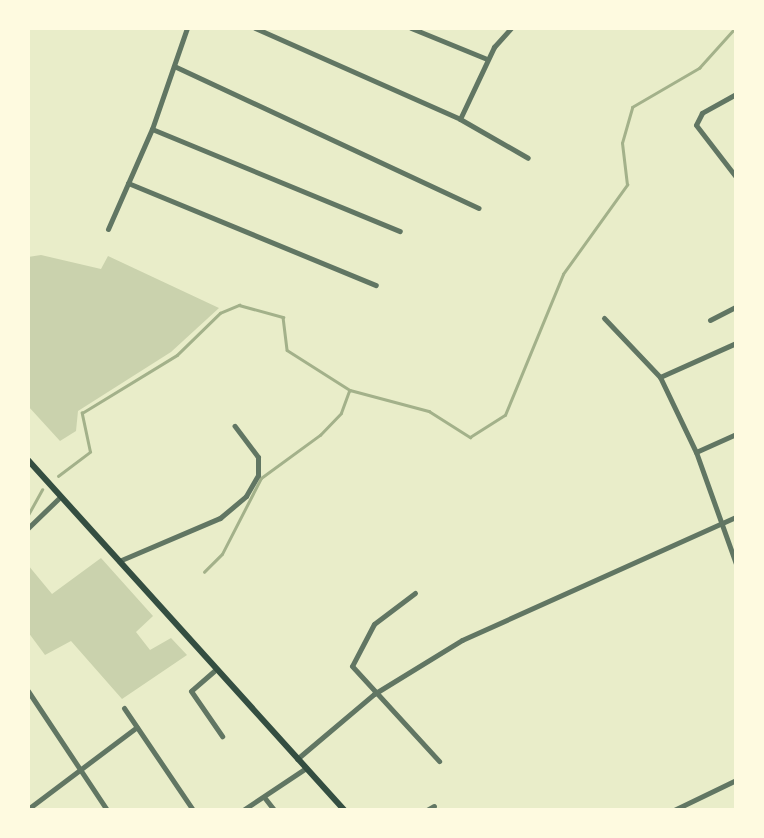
<!DOCTYPE html>
<style>
body{margin:0}
#map{position:relative;width:764px;height:838px;overflow:hidden;background:#e9edc9;font-family:Roboto,sans-serif}
div>[style]{position:absolute}
.green>*{inset:0;background:#cad2ad}
.stream>*{height:2.5px;margin:-1.25px;padding:0 1.25px;transform-origin:1.25px;border-radius:1.25px;background:#a3b18a}
.minor>*{height:5px;margin:-2.5px;padding:0 2.5px;transform-origin:2.5px;border-radius:2.5px;background:#617663}
.secondary>*{height:6px;margin:-3px;padding:0 3px;transform-origin:3px;border-radius:3px;background:#344e41}
span{translate:-50% -50%;white-space:nowrap;text-align:center;line-height:1.15;-webkit-text-stroke:10px #fefae0;paint-order:stroke}
.frame{position:absolute;inset:0;border:30px solid #fefae0;pointer-events:none}
</style>
<div id="map">
<div class="green">
<i style="clip-path:polygon(41px 255px,101px 269px,108px 256px,219px 308px,171px 352px,78px 411px,76px 431px,60px 441px,28px 406px,28px 257px)"></i>
<i style="clip-path:polygon(101px 558px,153px 616px,136px 632px,150px 650px,171px 638px,187px 655px,122px 699px,71px 641px,45px 655px,28px 632px,28px 565px,52px 594px)"></i>
</div>
<div class="stream">
<i style="left:58px;top:476px;width:40px;rotate:-37deg"></i>
<i style="left:90px;top:452px;width:40px;rotate:-102deg"></i>
<i style="left:82px;top:413px;width:111px;rotate:-31.4deg"></i>
<i style="left:177px;top:355px;width:60px;rotate:-44.3deg"></i>
<i style="left:220px;top:313px;width:21px;rotate:-23deg"></i>
<i style="left:239px;top:305px;width:46px;rotate:15.3deg"></i>
<i style="left:283px;top:317px;width:33px;rotate:83deg"></i>
<i style="left:287px;top:350px;width:75px;rotate:32.4deg"></i>
<i style="left:350px;top:390px;width:82px;rotate:14.9deg"></i>
<i style="left:429px;top:411px;width:49px;rotate:32.4deg"></i>
<i style="left:470px;top:437px;width:41px;rotate:-32.2deg"></i>
<i style="left:505px;top:415px;width:152px;rotate:-67.6deg"></i>
<i style="left:563px;top:274px;width:110px;rotate:-54.3deg"></i>
<i style="left:627px;top:185px;width:42px;rotate:-96.8deg"></i>
<i style="left:622px;top:143px;width:37px;rotate:-74deg"></i>
<i style="left:632px;top:107px;width:78px;rotate:-30.2deg"></i>
<i style="left:699px;top:68px;width:54px;rotate:-48deg"></i>
<i style="left:28px;top:515px;width:29px;rotate:-61deg"></i>
<i style="left:204px;top:572px;width:25px;rotate:-45deg"></i>
<i style="left:222px;top:554px;width:85px;rotate:-62.8deg"></i>
<i style="left:261px;top:478px;width:73px;rotate:-36.1deg"></i>
<i style="left:320px;top:435px;width:30px;rotate:-46deg"></i>
<i style="left:341px;top:413px;width:23px;rotate:-70deg"></i>
</div>
<div class="minor">
<i style="left:255px;top:28px;width:224px;rotate:23.9deg"></i>
<i style="left:460px;top:119px;width:78px;rotate:29.8deg"></i>
<i style="left:411px;top:28px;width:82px;rotate:22.2deg"></i>
<i style="left:174px;top:66px;width:336px;rotate:25deg"></i>
<i style="left:736px;top:94px;width:39px;rotate:151deg"></i>
<i style="left:702px;top:113px;width:13px;rotate:117deg"></i>
<i style="left:696px;top:125px;width:66px;rotate:52.4deg"></i>
<i style="left:460px;top:119px;width:80px;rotate:-64.7deg"></i>
<i style="left:494px;top:47px;width:25px;rotate:-48deg"></i>
<i style="left:152px;top:129px;width:268px;rotate:22.4deg"></i>
<i style="left:736px;top:180px;width:18px;rotate:90deg"></i>
<i style="left:128px;top:183px;width:268px;rotate:22.4deg"></i>
<i style="left:108px;top:229px;width:109px;rotate:-66.3deg"></i>
<i style="left:152px;top:129px;width:107px;rotate:-70.9deg"></i>
<i style="left:604px;top:318px;width:81px;rotate:46.5deg"></i>
<i style="left:660px;top:377px;width:83px;rotate:64.4deg"></i>
<i style="left:696px;top:452px;width:119px;rotate:70.3deg"></i>
<i style="left:710px;top:320px;width:29px;rotate:-27deg"></i>
<i style="left:660px;top:377px;width:83px;rotate:-24.1deg"></i>
<i style="left:696px;top:452px;width:44px;rotate:-24.2deg"></i>
<i style="left:28px;top:528px;width:45px;rotate:-44.1deg"></i>
<i style="left:119px;top:561px;width:110px;rotate:-23.1deg"></i>
<i style="left:220px;top:518px;width:34px;rotate:-40deg"></i>
<i style="left:246px;top:496px;width:24px;rotate:-60deg"></i>
<i style="left:258px;top:475px;width:18px;rotate:-90deg"></i>
<i style="left:258px;top:457px;width:39px;rotate:-127deg"></i>
<i style="left:415px;top:593px;width:51px;rotate:142.9deg"></i>
<i style="left:374px;top:624px;width:47px;rotate:117.6deg"></i>
<i style="left:352px;top:666px;width:129px;rotate:47.5deg"></i>
<i style="left:214px;top:671px;width:30px;rotate:139deg"></i>
<i style="left:191px;top:691px;width:55px;rotate:55.4deg"></i>
<i style="left:28px;top:691px;width:143px;rotate:56.4deg"></i>
<i style="left:124px;top:708px;width:123px;rotate:55.9deg"></i>
<i style="left:297px;top:759px;width:101px;rotate:-40.2deg"></i>
<i style="left:374px;top:694px;width:103px;rotate:-31.5deg"></i>
<i style="left:462px;top:640px;width:300px;rotate:-24.2deg"></i>
<i style="left:264px;top:797px;width:16px;rotate:52deg"></i>
<i style="left:28px;top:809px;width:136px;rotate:-37deg"></i>
<i style="left:243px;top:810px;width:76px;rotate:-33.7deg"></i>
<i style="left:427px;top:810px;width:8px;rotate:-30deg"></i>
<i style="left:674px;top:810px;width:69px;rotate:-25.8deg"></i>
</div>
<div class="secondary">
<i style="left:28px;top:460px;width:472px;rotate:47.9deg"></i>
</div>
<div class="frame"></div>
</div>
